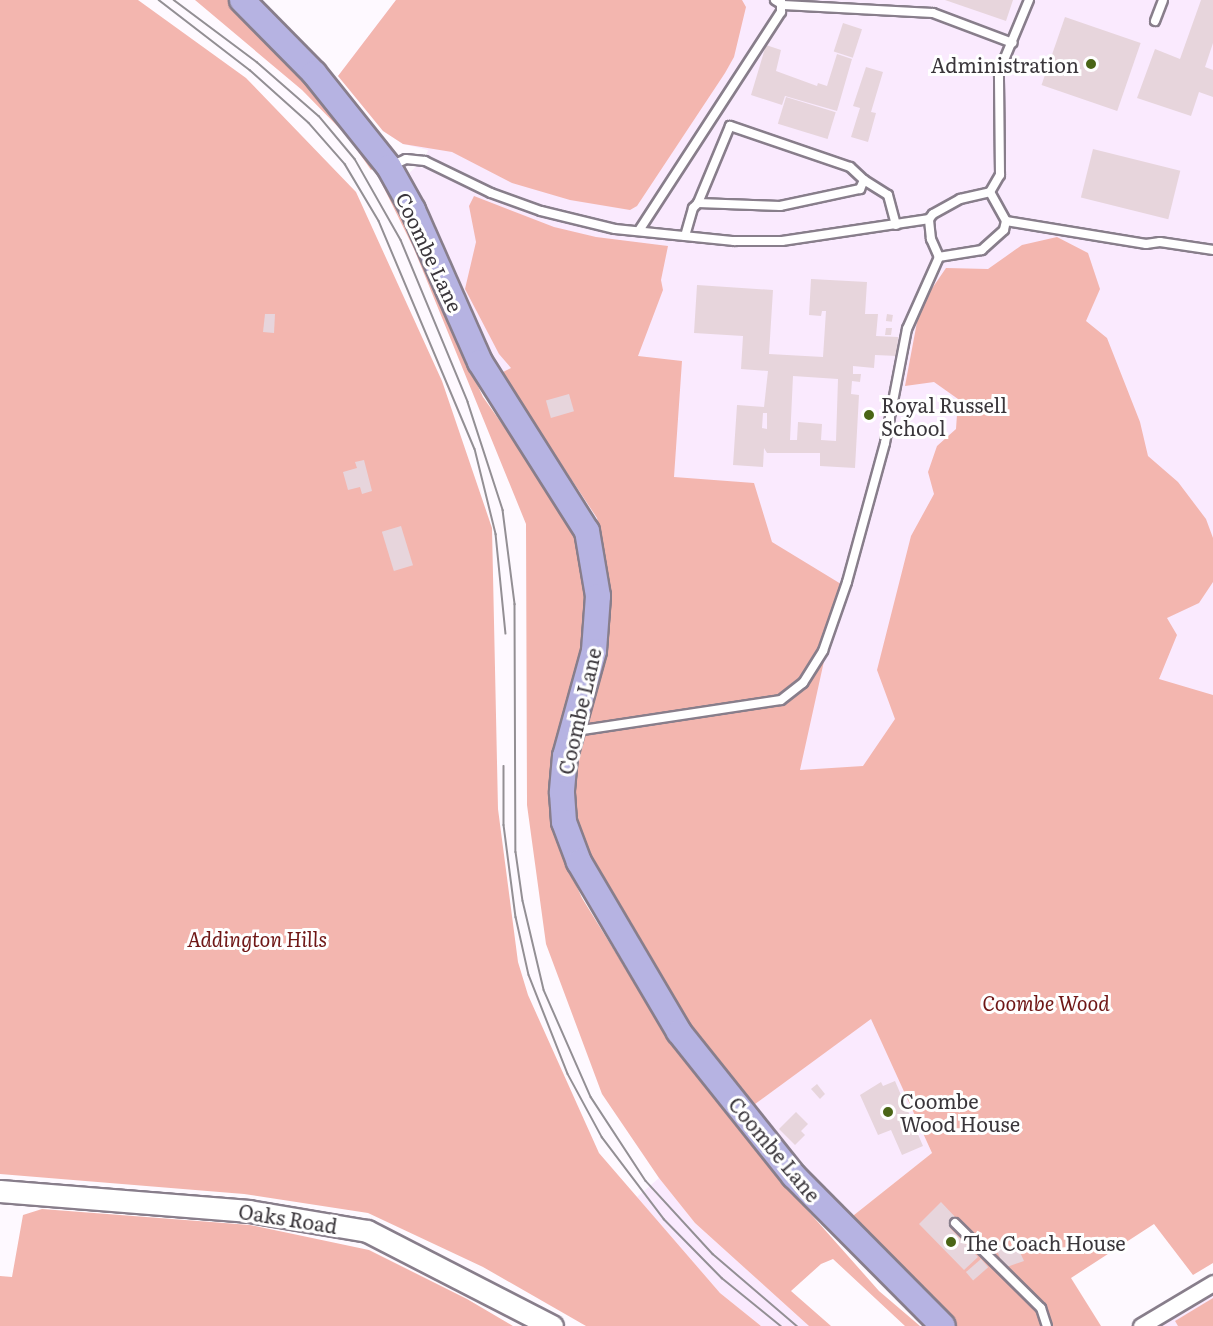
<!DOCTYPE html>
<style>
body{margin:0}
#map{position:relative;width:1213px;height:1326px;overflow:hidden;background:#fef9ff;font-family:Literata,serif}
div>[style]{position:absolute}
.built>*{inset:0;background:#faeafe}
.green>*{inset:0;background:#f3b6af}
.building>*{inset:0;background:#e7d5dc;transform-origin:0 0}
.roads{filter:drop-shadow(2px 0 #887e8b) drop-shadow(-2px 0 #887e8b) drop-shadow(0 2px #887e8b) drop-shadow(0 -2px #887e8b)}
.lane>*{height:8px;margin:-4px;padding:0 4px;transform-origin:4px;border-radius:4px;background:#fff}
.street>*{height:15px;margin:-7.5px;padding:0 7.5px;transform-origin:7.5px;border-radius:7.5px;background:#fff}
.secondary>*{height:21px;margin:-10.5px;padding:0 10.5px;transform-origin:10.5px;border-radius:10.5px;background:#fff}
.primary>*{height:24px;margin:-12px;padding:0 12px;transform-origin:12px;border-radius:12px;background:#b6b3e2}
.tram>*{height:1.5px;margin:-0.75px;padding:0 0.75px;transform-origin:0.75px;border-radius:0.75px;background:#938f94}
.dots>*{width:16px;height:16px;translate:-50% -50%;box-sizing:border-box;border:3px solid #fff;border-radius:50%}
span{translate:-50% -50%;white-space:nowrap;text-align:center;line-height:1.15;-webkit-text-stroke:6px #fff;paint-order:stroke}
.poi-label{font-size:20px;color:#3a363b}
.right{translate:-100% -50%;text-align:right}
.left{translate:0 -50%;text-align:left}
.street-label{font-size:20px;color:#3a363b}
.park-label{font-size:20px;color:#6f1716;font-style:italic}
</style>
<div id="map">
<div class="built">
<i style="clip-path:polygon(396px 0,1213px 0,1213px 811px,579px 820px,606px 595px,460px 297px,409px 173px,417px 166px,422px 168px,428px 150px,403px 144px,383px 131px,338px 76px)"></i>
<i style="clip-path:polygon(871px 1018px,932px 1153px,849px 1219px,751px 1107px)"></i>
<i style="clip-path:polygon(659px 1178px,695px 1223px,809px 1326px,761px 1326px,720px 1293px,637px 1197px)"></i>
<i style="clip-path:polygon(1213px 1295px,1213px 1326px,1160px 1326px)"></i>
</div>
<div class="green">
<i style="clip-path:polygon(0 0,138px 0,246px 78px,356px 192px,442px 381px,492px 528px,498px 809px,518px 962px,528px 995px,599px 1153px,720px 1293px,761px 1326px,586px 1326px,483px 1267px,368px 1213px,244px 1194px,0 1174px)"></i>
<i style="clip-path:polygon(195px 0,228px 0,296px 67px,377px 165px,371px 170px,348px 137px,302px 90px)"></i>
<i style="clip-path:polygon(396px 0,742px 0,746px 7px,734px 57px,725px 73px,637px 206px,630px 210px,570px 200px,512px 183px,452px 152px,403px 144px,383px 131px,338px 76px)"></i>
<i style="clip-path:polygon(384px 178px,423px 251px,444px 313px,483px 397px,562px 509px,579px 541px,586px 602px,582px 648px,550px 813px,559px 848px,582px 898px,668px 1038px,699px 1078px,801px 1203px,879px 1291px,920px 1326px,905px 1326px,833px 1259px,821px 1264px,791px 1291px,831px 1326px,809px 1326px,695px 1223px,659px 1178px,602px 1094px,546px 944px,527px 805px,526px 524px,414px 249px,380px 180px)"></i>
<i style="clip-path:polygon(474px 196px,554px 227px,596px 237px,668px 246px,661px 280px,663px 290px,638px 356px,682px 361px,674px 477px,754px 483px,772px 542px,841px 584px,800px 770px,863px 766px,895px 719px,877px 670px,911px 536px,934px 494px,928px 472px,937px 446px,956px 429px,958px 399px,934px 382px,905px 386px,920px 306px,946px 268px,988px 269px,1022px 245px,1057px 237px,1088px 253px,1100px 289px,1086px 321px,1107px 338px,1140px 422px,1148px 456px,1178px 482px,1206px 519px,1213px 538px,1213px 582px,1199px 603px,1167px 618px,1177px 635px,1159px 679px,1213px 695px,1213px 1263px,1193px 1275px,1154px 1224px,1071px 1278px,1101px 1326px,955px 1326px,849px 1219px,932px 1153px,871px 1019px,751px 1107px,689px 1032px,596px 872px,575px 820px,571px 771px,600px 678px,609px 629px,609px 578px,597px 518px,501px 373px,511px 368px,499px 354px,465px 289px,476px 242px,469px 206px)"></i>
<i style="clip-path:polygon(42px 1209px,250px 1225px,369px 1250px,467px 1299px,513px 1326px,0 1326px,0 1276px,12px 1277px,23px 1215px)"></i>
<i style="clip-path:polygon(1213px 1298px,1213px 1326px,1178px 1326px,1175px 1321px)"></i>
</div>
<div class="building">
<i style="clip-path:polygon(945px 0,1013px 0,1006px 21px)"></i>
<i style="clip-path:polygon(1201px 0,1213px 0,1213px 43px,1205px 67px,1213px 70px,1213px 97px,1199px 92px,1191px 116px,1137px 98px,1155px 49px,1180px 59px)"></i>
<i style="left:1065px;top:17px;width:80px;height:72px;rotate:19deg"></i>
<i style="left:843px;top:23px;width:20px;height:30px;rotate:18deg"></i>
<i style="clip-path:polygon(766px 45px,781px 50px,776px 71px,817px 86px,818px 83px,827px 86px,837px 54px,852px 59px,837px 111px,785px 96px,782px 105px,751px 95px)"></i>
<i style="clip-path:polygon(866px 67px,883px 72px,871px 112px,876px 113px,868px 142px,851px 137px,860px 108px,853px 106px)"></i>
<i style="left:786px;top:97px;width:52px;height:28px;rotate:17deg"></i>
<i style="left:1093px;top:149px;width:90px;height:50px;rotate:14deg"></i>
<i style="clip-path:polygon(evenodd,811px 279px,867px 282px,865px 314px,878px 314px,876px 336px,898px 337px,897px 356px,875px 355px,874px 368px,853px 366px,853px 374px,861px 374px,860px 382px,852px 381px,851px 394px,859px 395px,855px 468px,820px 466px,820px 453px,767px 453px,764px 448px,763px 467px,733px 465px,737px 405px,764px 407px,768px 371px,741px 369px,743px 336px,694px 333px,697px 285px,773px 290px,769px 354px,823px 357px,826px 311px,822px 311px,821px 316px,809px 315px,811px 279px,793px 376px,838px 379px,836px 441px,821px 440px,822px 424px,798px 422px,797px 440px,790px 440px,793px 376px,811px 279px,763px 413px,767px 413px,767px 429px,762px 428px,763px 413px)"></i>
<i style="clip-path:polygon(265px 314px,275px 314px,274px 333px,263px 332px)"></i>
<i style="left:887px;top:314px;width:6px;height:7px;rotate:9deg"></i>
<i style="clip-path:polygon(886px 328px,892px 328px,891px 335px,885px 335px)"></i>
<i style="left:569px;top:394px;width:18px;height:24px;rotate:74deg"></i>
<i style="clip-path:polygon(364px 460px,372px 491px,362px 494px,360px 487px,348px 490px,343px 472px,357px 468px,355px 462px)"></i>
<i style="left:401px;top:526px;width:41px;height:20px;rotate:73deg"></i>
<i style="clip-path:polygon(895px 1081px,923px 1146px,902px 1155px,891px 1130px,878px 1135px,860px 1095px,881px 1082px,883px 1086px)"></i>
<i style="clip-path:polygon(817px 1084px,825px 1094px,820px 1099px,811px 1089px)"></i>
<i style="clip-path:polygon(796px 1112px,808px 1124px,801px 1131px,805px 1135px,795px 1145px,779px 1129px)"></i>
<i style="clip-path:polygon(941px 1202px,958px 1220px,950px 1228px,978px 1257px,964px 1270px,919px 1224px)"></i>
<i style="clip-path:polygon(1004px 1245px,1005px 1249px,1012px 1246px,1014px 1251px,1019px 1250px,1024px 1261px,1004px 1268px,996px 1248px)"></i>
<i style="left:981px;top:1259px;width:11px;height:20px;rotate:49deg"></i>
</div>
<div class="roads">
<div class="lane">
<i style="left:775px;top:0;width:9px;rotate:32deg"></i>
<i style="left:783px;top:5px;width:150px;rotate:3.1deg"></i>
<i style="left:933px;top:13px;width:85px;rotate:20.6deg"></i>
<i style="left:1155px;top:21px;width:22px;rotate:-69deg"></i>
<i style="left:393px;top:165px;width:14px;rotate:-25deg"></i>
<i style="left:406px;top:159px;width:19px;rotate:6deg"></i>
<i style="left:425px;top:161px;width:73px;rotate:25.9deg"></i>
<i style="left:491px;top:193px;width:53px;rotate:19.8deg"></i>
<i style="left:541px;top:211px;width:76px;rotate:13.7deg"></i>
<i style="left:615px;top:229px;width:120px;rotate:5.8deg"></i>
<i style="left:734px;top:241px;width:48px"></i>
<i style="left:782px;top:241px;width:149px;rotate:-8.5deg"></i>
<i style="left:864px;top:180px;width:28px;rotate:32deg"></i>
<i style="left:888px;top:195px;width:31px;rotate:75deg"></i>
<i style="left:990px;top:192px;width:33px;rotate:61deg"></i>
<i style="left:1006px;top:221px;width:9px;rotate:103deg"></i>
<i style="left:1004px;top:230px;width:30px;rotate:138deg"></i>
<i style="left:982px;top:250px;width:44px;rotate:170.8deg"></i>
<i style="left:939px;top:257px;width:20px;rotate:-114deg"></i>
<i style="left:931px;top:239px;width:20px;rotate:-96deg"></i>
<i style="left:929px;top:219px;width:6px;rotate:-51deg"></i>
<i style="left:933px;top:214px;width:31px;rotate:-29deg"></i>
<i style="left:960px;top:199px;width:31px;rotate:-13deg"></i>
<i style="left:990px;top:192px;width:20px;rotate:-60deg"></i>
<i style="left:1000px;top:175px;width:103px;rotate:-90.6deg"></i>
<i style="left:999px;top:72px;width:78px;rotate:-67.4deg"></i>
<i style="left:1006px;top:221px;width:142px;rotate:9.3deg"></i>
<i style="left:1146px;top:244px;width:14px;rotate:-8deg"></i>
<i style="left:1160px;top:242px;width:54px;rotate:8.6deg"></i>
<i style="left:640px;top:229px;width:259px;rotate:-57deg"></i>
<i style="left:781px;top:12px;width:12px;rotate:-90deg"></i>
<i style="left:685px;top:236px;width:29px;rotate:-74deg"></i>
<i style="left:693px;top:208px;width:7px;rotate:-45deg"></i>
<i style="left:698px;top:203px;width:82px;rotate:2.1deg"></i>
<i style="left:780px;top:206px;width:82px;rotate:-12deg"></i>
<i style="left:860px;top:189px;width:10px;rotate:-66deg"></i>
<i style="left:864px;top:180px;width:19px;rotate:-137deg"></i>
<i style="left:850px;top:167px;width:127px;rotate:-161.1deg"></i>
<i style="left:730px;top:126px;width:83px;rotate:112.6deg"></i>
<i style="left:576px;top:731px;width:207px;rotate:-8.6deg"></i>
<i style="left:781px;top:700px;width:28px;rotate:-38deg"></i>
<i style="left:803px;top:683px;width:38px;rotate:-58deg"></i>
<i style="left:823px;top:651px;width:73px;rotate:-70.8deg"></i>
<i style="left:847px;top:582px;width:144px;rotate:-74.7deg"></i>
<i style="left:885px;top:443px;width:116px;rotate:-79.1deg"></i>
<i style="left:907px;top:329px;width:79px;rotate:-66deg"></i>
<i style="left:955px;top:1223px;width:121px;rotate:44.7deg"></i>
<i style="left:1041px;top:1308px;width:19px;rotate:72deg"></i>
</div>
<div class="street">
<i style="left:1141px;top:1326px;width:84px;rotate:-30.8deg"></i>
</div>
<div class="secondary">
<i style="left:0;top:1191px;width:250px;rotate:4.6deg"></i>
<i style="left:249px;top:1211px;width:120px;rotate:9.6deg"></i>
<i style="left:367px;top:1231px;width:208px;rotate:27.2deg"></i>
</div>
<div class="primary">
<i style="left:242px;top:0;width:103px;rotate:45.4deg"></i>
<i style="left:314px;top:73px;width:120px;rotate:51.4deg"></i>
<i style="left:389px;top:167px;width:49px;rotate:60.8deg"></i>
<i style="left:413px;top:210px;width:166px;rotate:66.2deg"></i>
<i style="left:480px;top:362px;width:200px;rotate:57.7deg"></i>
<i style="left:587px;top:531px;width:66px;rotate:80.4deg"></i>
<i style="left:598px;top:596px;width:55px;rotate:94.2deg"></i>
<i style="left:594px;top:651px;width:109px;rotate:105.4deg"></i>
<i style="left:565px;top:756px;width:37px;rotate:95deg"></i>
<i style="left:562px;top:793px;width:29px;rotate:86deg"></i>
<i style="left:564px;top:822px;width:43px;rotate:69.4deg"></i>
<i style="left:579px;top:862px;width:197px;rotate:59.5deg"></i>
<i style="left:679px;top:1032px;width:184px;rotate:51.4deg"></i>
<i style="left:794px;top:1176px;width:211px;rotate:45.2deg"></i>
</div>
</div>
<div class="tram">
<i style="left:159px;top:0;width:115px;rotate:37.6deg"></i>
<i style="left:250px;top:70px;width:79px;rotate:41.9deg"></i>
<i style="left:309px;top:123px;width:55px;rotate:48.7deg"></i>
<i style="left:345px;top:164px;width:66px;rotate:59.2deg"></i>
<i style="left:379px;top:221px;width:247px;rotate:67.2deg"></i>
<i style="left:475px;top:449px;width:88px;rotate:76.1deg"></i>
<i style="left:496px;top:534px;width:100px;rotate:84.3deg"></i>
<i style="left:174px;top:0;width:104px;rotate:36.8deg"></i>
<i style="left:257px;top:62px;width:82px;rotate:41.1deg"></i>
<i style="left:319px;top:116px;width:56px;rotate:50.1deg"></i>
<i style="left:355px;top:159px;width:93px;rotate:60.4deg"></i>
<i style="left:401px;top:240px;width:175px;rotate:67.5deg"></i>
<i style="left:468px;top:402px;width:114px;rotate:72deg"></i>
<i style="left:503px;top:510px;width:95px;rotate:82.7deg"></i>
<i style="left:515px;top:604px;width:248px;rotate:89.8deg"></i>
<i style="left:516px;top:852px;width:49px;rotate:81.9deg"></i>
<i style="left:523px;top:901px;width:91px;rotate:76.7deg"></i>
<i style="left:544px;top:990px;width:117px;rotate:66.3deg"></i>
<i style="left:591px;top:1097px;width:100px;rotate:56.8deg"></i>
<i style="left:646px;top:1181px;width:99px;rotate:47.5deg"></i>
<i style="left:713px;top:1254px;width:111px;rotate:40.6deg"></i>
<i style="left:504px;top:766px;width:59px;rotate:90deg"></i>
<i style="left:504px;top:825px;width:93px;rotate:82.6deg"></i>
<i style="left:516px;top:917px;width:59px;rotate:77.4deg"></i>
<i style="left:529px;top:975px;width:106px;rotate:68.5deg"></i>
<i style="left:568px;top:1074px;width:72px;rotate:61.6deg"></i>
<i style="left:602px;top:1137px;width:103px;rotate:52.9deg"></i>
<i style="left:664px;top:1219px;width:83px;rotate:45.5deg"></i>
<i style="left:722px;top:1278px;width:76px;rotate:39.1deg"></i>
</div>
<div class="dots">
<i style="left:1091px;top:64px;background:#4a6516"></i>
<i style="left:869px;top:415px;background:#4a6516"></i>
<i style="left:888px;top:1112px;background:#4a6516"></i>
<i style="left:951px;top:1242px;background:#4a6516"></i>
</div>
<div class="poi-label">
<span class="right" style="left:1079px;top:64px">Administration</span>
<span class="left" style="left:881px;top:416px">Royal Russell<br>School</span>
<span class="left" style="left:900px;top:1112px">Coombe<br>Wood House</span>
<span class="left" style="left:963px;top:1242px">The Coach House</span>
</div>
<div class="street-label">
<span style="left:430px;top:252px;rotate:65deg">Coombe Lane</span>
<span style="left:579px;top:711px;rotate:-77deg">Coombe Lane</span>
<span style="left:775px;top:1149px;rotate:50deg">Coombe Lane</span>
<span style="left:288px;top:1218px;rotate:9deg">Oaks Road</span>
</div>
<div class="park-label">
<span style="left:257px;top:938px">Addington Hills</span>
<span style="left:1046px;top:1002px">Coombe Wood</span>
</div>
</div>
